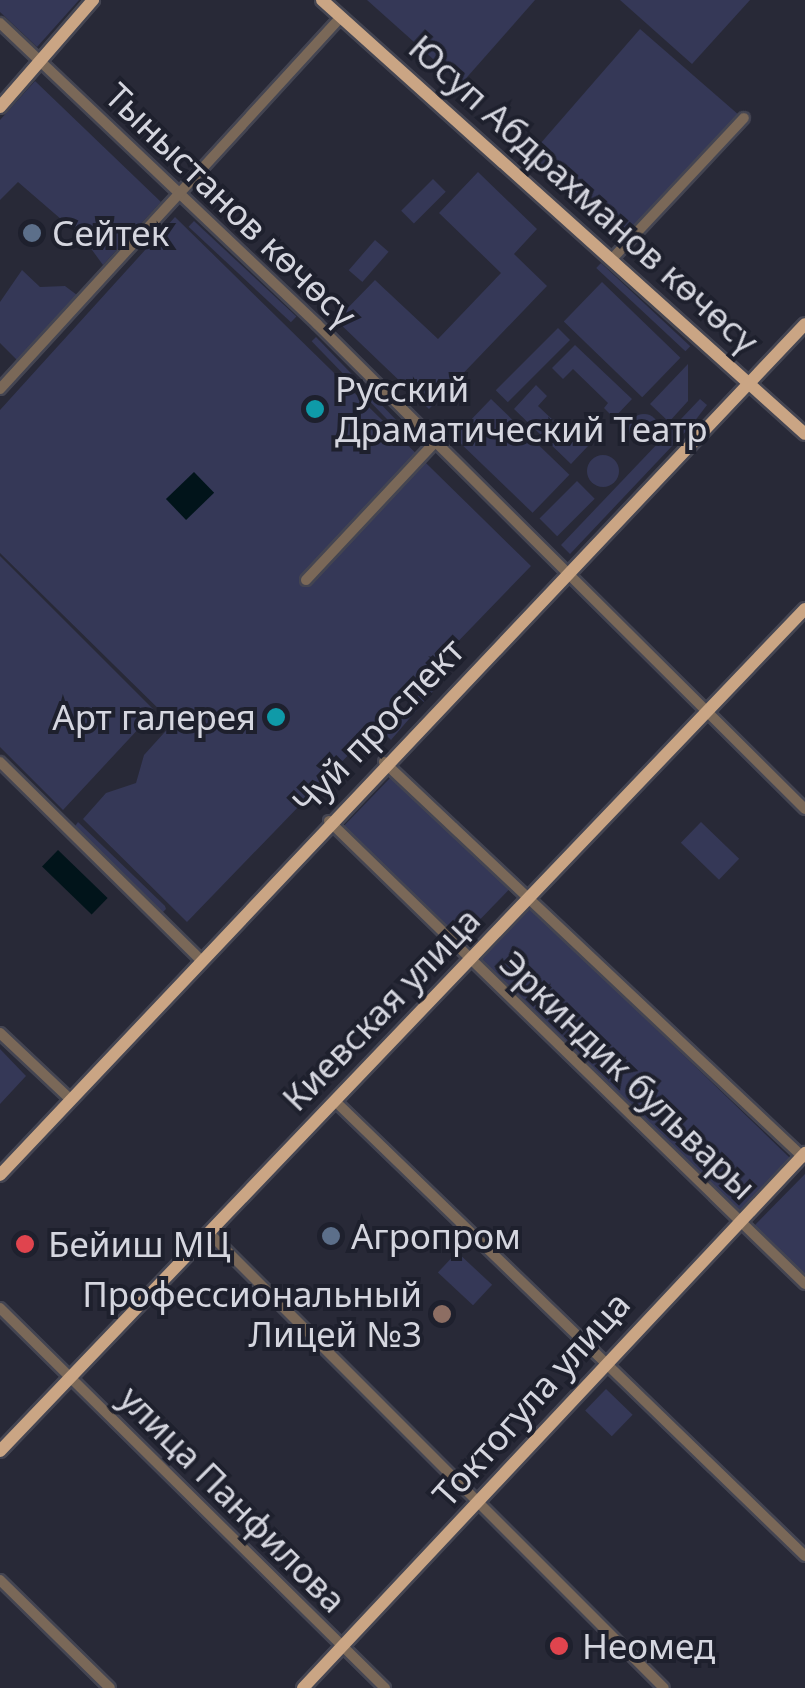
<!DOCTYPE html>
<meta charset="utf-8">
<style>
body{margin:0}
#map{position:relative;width:805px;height:1688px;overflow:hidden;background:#282937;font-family:"Noto Sans",sans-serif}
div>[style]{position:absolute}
.green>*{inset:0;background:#353857;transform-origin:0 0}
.round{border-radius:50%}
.water>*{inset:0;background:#01141a;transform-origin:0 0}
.roads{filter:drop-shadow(2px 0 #444552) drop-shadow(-2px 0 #444552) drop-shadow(0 2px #444552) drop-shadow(0 -2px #444552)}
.minor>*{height:10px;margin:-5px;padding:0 5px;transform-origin:5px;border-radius:5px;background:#7a6858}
.major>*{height:12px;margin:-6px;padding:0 6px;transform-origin:6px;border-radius:6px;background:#caa584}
.dots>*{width:28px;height:28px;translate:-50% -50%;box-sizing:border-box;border:5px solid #1e202d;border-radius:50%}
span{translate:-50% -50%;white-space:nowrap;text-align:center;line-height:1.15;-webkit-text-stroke:8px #1e202d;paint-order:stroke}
.street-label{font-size:35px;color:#d5d6df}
.poi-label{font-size:35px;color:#d5d6df}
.left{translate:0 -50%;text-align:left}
.right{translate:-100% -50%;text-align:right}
</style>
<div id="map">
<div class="green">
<i style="clip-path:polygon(0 0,79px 0,37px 47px,0 12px)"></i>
<i style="clip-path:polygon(367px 0,535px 0,461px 84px)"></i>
<i style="clip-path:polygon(620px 0,750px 0,692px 64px)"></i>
<i style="left:640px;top:29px;width:136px;height:169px;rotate:41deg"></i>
<i style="clip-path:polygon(35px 81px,161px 202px,103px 265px,84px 239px,18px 182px,0 200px,0 120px)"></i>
<i style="clip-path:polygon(478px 172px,537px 229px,514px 254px,547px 286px,429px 409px,336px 320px,375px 280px,438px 339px,501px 273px,439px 213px)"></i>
<i style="left:433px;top:179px;width:18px;height:45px;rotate:45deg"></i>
<i style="clip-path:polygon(175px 217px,531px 566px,187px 922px,83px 819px,106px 793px,136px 783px,144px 755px,173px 723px,0 553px,0 410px)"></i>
<i style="left:194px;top:221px;width:140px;height:8px;rotate:43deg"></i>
<i style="left:375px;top:240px;width:18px;height:40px;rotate:41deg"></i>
<i style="left:601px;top:263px;width:122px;height:7px;rotate:43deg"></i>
<i style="clip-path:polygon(22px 270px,40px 287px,65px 286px,77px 295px,17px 360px,0 343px,0 302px)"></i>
<i style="left:602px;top:282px;width:109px;height:55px;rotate:44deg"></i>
<i style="left:558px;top:328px;width:17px;height:88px;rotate:45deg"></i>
<i style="left:316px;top:337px;width:124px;height:6px;rotate:46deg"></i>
<i style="clip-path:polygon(575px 345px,632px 399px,614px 418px,604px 408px,608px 403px,573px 369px,563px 379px,552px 368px)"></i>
<i style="clip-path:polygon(688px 364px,688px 401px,669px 422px,650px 404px)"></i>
<i style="clip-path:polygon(536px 385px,547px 396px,538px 406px,573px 439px,578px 435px,589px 445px,571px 464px,514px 409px)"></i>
<i style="left:491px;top:399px;width:109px;height:53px;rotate:44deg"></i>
<i style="clip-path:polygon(700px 399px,707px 405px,691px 426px,570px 554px,561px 545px)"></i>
<i class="round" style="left:629px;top:414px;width:30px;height:30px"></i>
<i class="round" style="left:587px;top:455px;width:32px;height:32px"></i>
<i style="left:577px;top:481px;width:25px;height:53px;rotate:45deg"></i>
<i style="clip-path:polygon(0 556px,155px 711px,63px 810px,0 747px)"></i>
<i style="clip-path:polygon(442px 670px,451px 670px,391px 740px,384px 733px)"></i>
<i style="left:393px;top:775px;width:163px;height:74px;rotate:44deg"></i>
<i style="clip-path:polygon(78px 822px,165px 906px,166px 909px,161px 914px,73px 829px)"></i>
<i style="left:701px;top:822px;width:53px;height:29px;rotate:44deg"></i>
<i style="left:527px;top:904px;width:366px;height:74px;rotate:44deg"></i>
<i style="clip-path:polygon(0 1049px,26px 1076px,0 1104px)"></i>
<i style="clip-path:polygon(805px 1174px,805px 1276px,754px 1226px)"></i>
<i style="left:457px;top:1252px;width:48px;height:28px;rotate:43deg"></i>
<i style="left:606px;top:1389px;width:37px;height:30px;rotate:44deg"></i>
</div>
<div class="water">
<i style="left:194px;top:472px;width:29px;height:39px;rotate:46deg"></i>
<i style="left:58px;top:850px;width:69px;height:23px;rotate:44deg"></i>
</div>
<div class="roads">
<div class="minor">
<i style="left:0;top:23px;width:437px;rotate:43.5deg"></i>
<i style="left:317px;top:324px;width:688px;rotate:44.82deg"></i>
<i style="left:612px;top:259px;width:193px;rotate:-46.9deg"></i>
<i style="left:0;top:389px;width:505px;rotate:-47.49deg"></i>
<i style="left:306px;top:580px;width:187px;rotate:-46.9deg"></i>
<i style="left:0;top:762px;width:279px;rotate:44.6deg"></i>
<i style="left:384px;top:762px;width:577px;rotate:43.32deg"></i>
<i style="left:329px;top:821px;width:664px;rotate:44.21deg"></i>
<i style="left:0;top:1033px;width:96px;rotate:43.3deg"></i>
<i style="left:335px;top:1101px;width:654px;rotate:44.07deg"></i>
<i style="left:209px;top:1233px;width:643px;rotate:45deg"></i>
<i style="left:0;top:1308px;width:541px;rotate:44.63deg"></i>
<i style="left:0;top:1580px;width:154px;rotate:44.5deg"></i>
</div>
<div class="major">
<i style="left:322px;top:0;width:649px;rotate:41.94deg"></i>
<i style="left:0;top:107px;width:142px;rotate:-49deg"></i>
<i style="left:0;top:1175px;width:1171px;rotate:-46.59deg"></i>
<i style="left:0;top:1451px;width:1165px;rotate:-46.29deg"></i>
<i style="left:303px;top:1688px;width:734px;rotate:-46.82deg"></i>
</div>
</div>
<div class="dots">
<i style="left:32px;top:233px;background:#5c6f8a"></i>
<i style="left:315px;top:409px;background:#0f9aa8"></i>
<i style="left:276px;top:717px;background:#0f9aa8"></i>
<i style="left:331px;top:1236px;background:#5c6f8a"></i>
<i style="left:25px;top:1244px;background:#e0444e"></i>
<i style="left:442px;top:1314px;background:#8d6e63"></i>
<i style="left:559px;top:1646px;background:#e0444e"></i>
</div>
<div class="street-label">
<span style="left:584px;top:194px;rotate:42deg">Юсуп Абдрахманов көчөсү</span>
<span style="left:231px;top:205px;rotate:44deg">Тыныстанов көчөсү</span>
<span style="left:378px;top:726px;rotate:-46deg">Чуй проспект</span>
<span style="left:381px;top:1009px;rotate:-46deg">Киевская улица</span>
<span style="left:628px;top:1075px;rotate:44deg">Эркиндик бульвары</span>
<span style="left:531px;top:1399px;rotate:-48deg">Токтогула улица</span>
<span style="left:233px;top:1499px;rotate:45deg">улица Панфилова</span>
</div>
<div class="poi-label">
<span class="left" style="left:52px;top:233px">Сейтек</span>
<span class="left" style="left:335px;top:409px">Русский<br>Драматический Театр</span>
<span class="right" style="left:256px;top:717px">Арт галерея</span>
<span class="left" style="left:351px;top:1236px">Агропром</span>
<span class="left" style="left:48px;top:1244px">Бейиш МЦ</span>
<span class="right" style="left:422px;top:1314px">Профессиональный<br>Лицей №3</span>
<span class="left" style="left:582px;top:1646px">Неомед</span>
</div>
</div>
